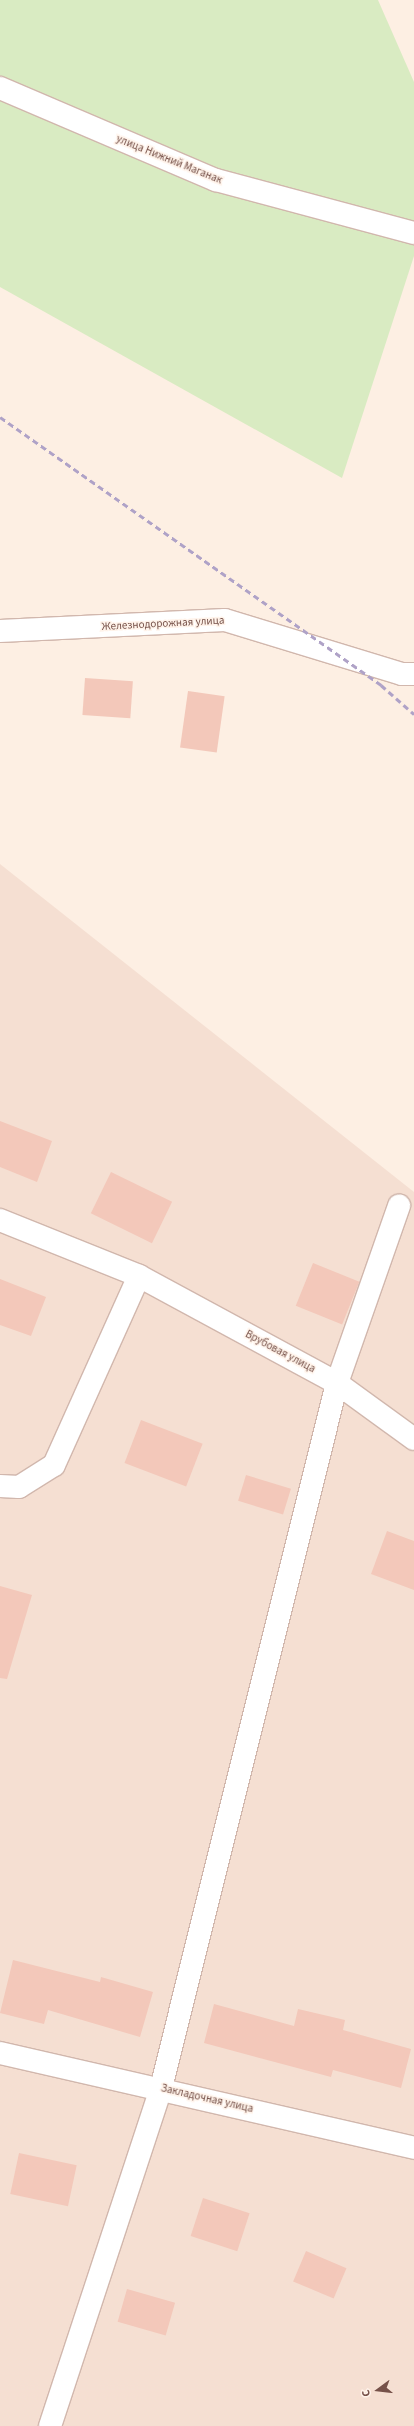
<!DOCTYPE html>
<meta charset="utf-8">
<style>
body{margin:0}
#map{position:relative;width:414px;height:2426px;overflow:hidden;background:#fdefe3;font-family:"Source Sans 3",sans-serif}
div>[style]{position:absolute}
.residential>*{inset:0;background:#f5dfd2}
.green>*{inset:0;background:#d9ebc2}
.building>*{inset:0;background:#f3c8ba;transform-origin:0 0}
.roads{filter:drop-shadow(1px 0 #d1b7ad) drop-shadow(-1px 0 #d1b7ad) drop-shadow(0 1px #d1b7ad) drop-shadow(0 -1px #d1b7ad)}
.minor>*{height:22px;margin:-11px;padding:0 11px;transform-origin:11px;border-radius:11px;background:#fff}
.rail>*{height:3px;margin-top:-1.5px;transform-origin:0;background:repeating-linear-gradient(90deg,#afa2c7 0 6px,transparent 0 10px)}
span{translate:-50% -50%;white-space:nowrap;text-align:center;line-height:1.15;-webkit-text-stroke:3px #fff3ea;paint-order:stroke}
.street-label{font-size:11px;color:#765149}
.north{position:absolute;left:358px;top:2370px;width:40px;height:40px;-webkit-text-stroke:3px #fff3ea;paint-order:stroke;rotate:255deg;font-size:11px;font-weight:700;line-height:16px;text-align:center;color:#765149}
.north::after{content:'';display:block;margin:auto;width:14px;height:18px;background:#765149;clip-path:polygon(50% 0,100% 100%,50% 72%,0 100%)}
</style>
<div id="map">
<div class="residential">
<i style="clip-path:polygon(0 864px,414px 1192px,414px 2426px,0 2426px)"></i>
</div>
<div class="green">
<i style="clip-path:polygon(0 0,378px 0,414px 82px,414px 256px,342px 478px,0 287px)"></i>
</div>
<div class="building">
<i style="left:85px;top:678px;width:48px;height:37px;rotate:4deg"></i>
<i style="left:188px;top:691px;width:37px;height:57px;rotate:8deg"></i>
<i style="clip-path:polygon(0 1121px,52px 1141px,37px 1182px,0 1167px)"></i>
<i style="left:111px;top:1172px;width:68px;height:46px;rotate:26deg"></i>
<i style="left:313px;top:1263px;width:50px;height:46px;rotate:22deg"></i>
<i style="clip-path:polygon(0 1279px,46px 1297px,31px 1336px,0 1325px)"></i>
<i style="left:141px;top:1420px;width:66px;height:46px;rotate:21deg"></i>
<i style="left:246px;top:1475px;width:47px;height:27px;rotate:17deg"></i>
<i style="clip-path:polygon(387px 1531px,414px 1541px,414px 1590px,371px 1574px)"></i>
<i style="clip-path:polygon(0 1586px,32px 1595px,7px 1679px,0 1678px)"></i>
<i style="clip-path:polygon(13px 1960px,100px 1982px,101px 1977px,153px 1992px,140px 2037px,48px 2010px,44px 2024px,0 2013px)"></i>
<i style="clip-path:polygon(214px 2004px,294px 2026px,298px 2009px,345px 2020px,343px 2030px,411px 2049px,401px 2088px,333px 2070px,331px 2077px,204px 2043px)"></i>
<i style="left:19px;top:2153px;width:59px;height:42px;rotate:12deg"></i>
<i style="left:203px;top:2198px;width:49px;height:40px;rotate:18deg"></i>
<i style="left:306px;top:2251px;width:44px;height:33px;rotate:23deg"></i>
<i style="left:127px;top:2289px;width:50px;height:34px;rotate:16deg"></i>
</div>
<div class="roads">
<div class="minor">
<i style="left:0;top:88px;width:235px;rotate:23.1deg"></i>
<i style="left:216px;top:180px;width:205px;rotate:15deg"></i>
<i style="left:0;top:631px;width:225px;rotate:-2.8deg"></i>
<i style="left:225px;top:620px;width:185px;rotate:17deg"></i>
<i style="left:402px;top:674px;width:12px"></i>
<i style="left:0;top:1220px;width:150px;rotate:21.9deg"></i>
<i style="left:139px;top:1276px;width:225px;rotate:28.4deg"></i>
<i style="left:337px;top:1383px;width:95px;rotate:36deg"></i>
<i style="left:0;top:1486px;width:19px;rotate:3deg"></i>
<i style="left:19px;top:1487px;width:41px;rotate:-32.2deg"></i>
<i style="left:54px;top:1465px;width:207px;rotate:-65.8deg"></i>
<i style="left:0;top:2053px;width:425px;rotate:12.9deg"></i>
<i style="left:50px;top:2426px;width:356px;rotate:-71.8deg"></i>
<i style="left:161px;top:2088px;width:727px;rotate:-75.98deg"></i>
<i style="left:337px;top:1383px;width:188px;rotate:-70.7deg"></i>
</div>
</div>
<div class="rail">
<i style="left:0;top:417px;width:466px;rotate:35.1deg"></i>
<i style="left:381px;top:685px;width:44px;rotate:41.3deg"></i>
</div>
<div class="street-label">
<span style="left:169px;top:160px;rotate:22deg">улица Нижний Маганак</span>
<span style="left:163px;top:624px;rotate:-3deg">Железнодорожная улица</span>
<span style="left:280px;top:1352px;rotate:28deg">Врубовая улица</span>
<span style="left:207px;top:2099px;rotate:13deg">Закладочная улица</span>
</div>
<div class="north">С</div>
</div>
